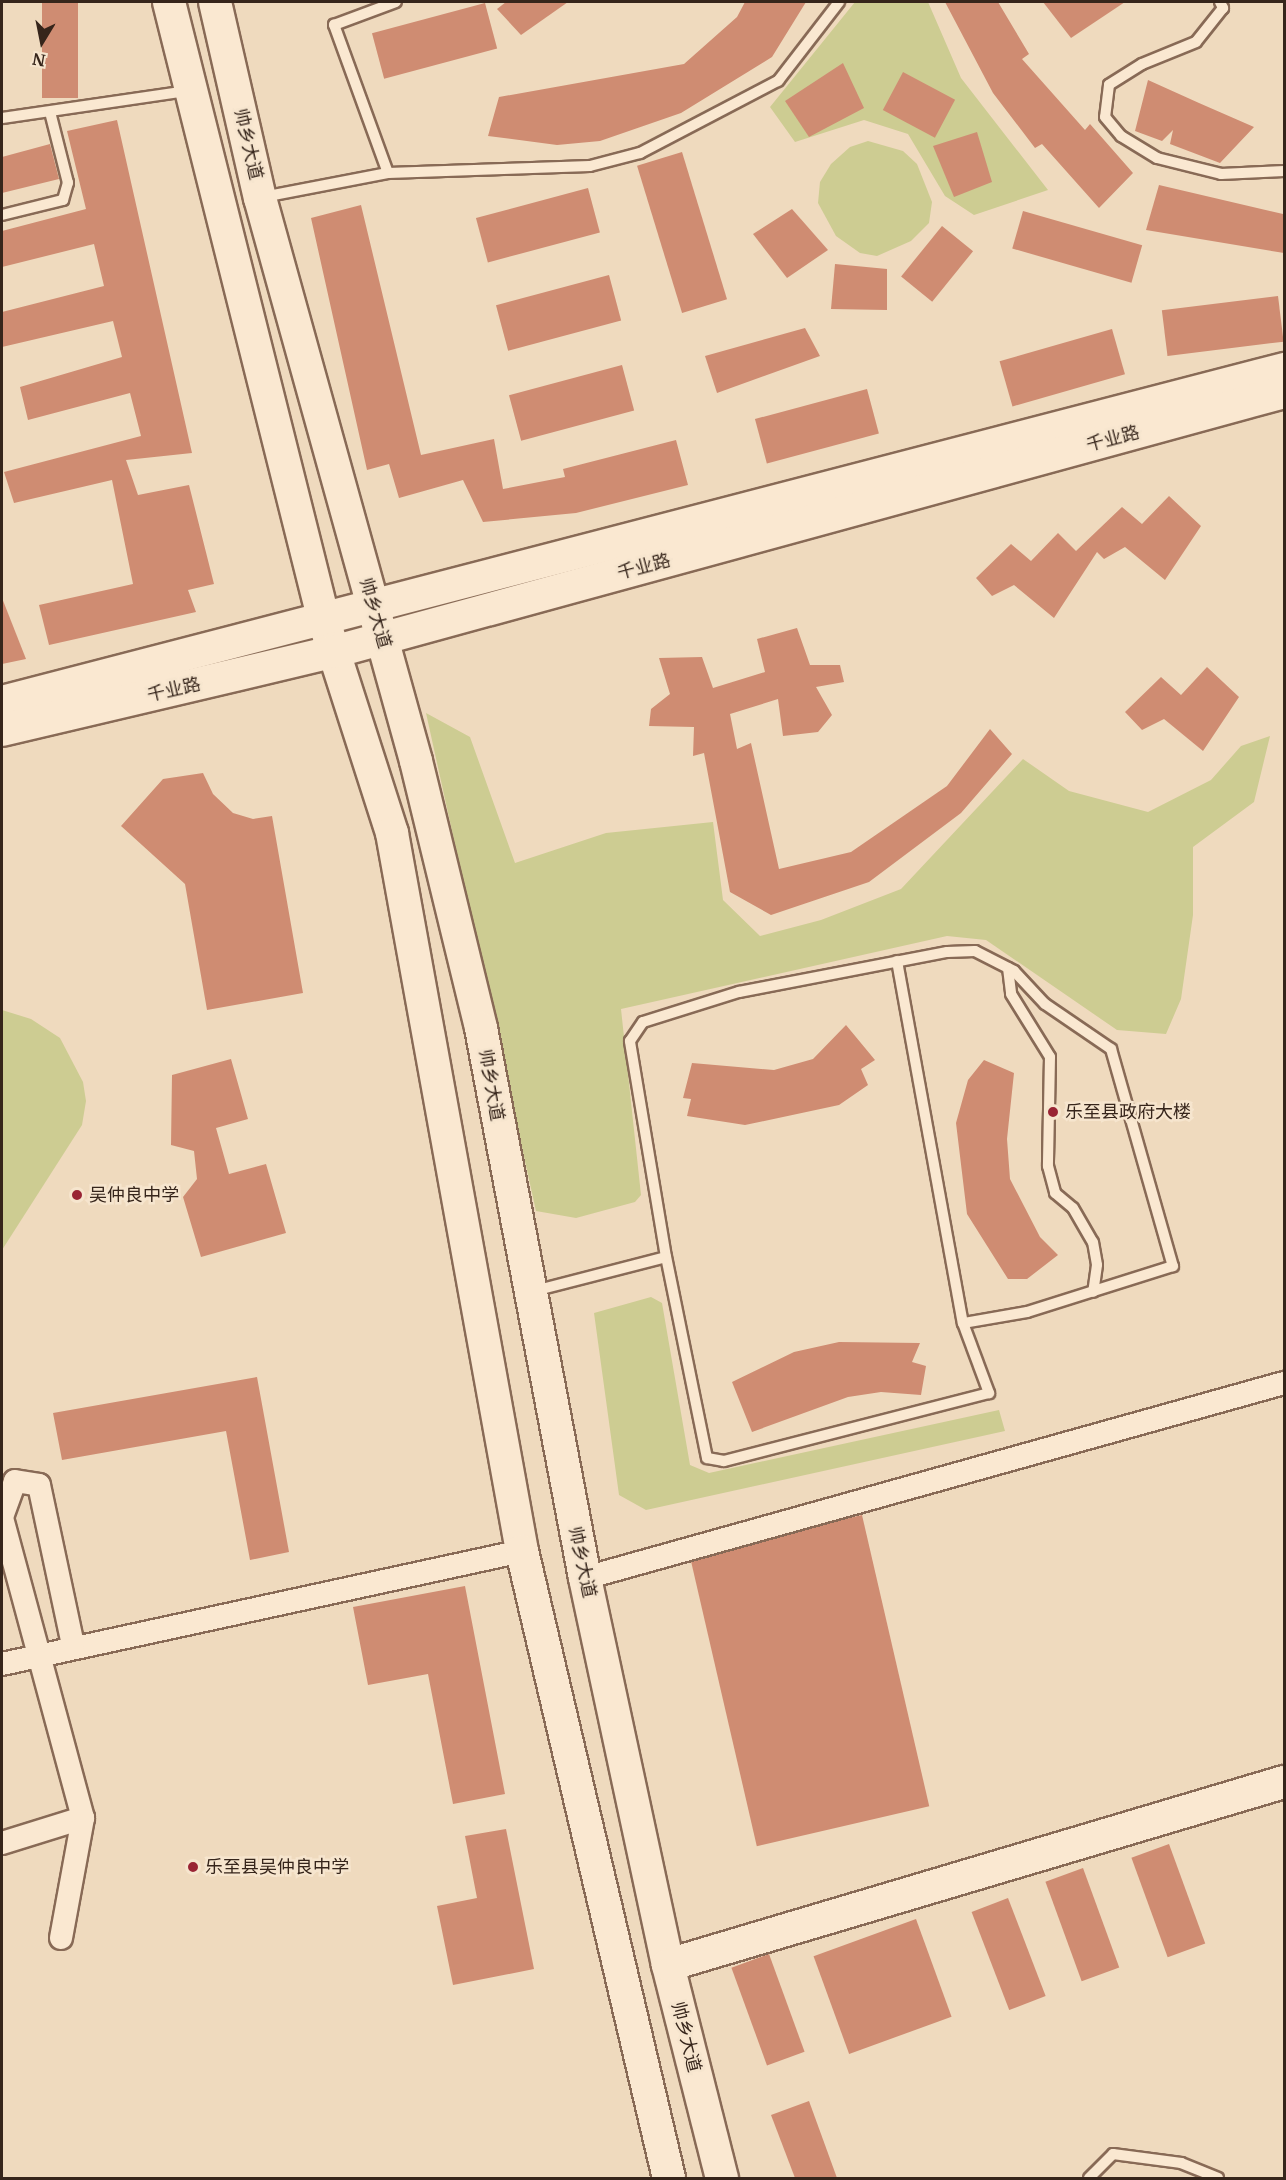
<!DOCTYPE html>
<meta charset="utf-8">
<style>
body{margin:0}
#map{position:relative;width:1286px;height:2180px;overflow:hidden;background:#efdabe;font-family:Merriweather,"Noto Sans SC",serif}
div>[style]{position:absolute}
.green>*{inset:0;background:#cdcc92}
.building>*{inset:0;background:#cf8c72;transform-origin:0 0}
.roads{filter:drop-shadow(2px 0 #886a56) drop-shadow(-2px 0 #886a56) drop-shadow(0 2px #886a56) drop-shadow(0 -2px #886a56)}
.lane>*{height:10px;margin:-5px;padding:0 5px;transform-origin:5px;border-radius:5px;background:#fae8d1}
.street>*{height:22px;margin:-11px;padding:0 11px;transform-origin:11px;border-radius:11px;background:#fae8d1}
.secondary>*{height:32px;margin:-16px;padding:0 16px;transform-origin:16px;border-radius:16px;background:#fae8d1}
.dots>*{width:16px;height:16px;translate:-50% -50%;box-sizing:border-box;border:3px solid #f6e5ce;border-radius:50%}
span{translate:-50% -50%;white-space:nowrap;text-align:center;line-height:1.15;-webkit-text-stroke:5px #f6e5ce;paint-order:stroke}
.street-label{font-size:18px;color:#36251b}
.poi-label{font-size:18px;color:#36251b}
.left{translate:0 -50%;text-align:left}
.frame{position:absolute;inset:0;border:3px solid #36251b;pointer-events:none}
.north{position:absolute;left:12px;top:12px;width:60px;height:60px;-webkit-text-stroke:4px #f6e5ce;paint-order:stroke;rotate:190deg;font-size:16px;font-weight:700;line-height:24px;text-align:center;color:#36251b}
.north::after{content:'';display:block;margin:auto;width:21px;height:27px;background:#36251b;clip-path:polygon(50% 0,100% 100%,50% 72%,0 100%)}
</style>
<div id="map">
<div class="green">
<i style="clip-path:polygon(855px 2px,928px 2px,961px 78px,1048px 190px,974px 215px,945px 196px,908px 134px,864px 120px,795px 142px,770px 107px)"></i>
<i style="clip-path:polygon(868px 141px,903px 151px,917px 164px,932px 202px,929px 223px,911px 241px,877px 256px,860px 253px,836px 236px,818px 203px,820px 182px,831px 164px,850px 147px)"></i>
<i style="clip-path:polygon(426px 713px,470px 737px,515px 863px,606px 833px,713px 822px,723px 900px,760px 936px,821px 920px,901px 889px,1023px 759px,1069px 791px,1148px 812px,1211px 780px,1241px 746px,1270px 736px,1254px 802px,1193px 847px,1193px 915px,1181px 999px,1166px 1034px,1117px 1030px,986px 940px,947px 936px,621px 1009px,641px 1195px,635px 1202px,576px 1218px,536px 1211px)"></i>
<i style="clip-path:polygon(2px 1010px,31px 1019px,60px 1038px,83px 1082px,86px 1101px,82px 1125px,2px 1250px)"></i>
<i style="clip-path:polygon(651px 1297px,662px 1303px,690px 1465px,709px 1473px,999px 1410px,1005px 1431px,646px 1510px,619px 1495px,594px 1313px)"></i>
</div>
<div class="building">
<i style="left:42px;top:2px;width:36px;height:96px"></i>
<i style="clip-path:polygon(506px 2px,568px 2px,521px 35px,497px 9px)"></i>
<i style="clip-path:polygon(745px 2px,806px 2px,772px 57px,681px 113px,600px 141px,557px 145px,488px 136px,499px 97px,684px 64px,737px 17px)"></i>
<i style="clip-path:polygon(945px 2px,998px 2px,1029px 54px,1022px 59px,1085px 130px,1090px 124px,1133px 173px,1099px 208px,1042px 144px,1035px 148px,993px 93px)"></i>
<i style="clip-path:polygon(1043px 2px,1125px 2px,1071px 38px)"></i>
<i style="left:485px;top:3px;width:47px;height:117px;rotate:75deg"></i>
<i style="clip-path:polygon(843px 63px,864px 108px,809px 137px,785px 101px)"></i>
<i style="left:903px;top:72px;width:59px;height:43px;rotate:28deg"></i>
<i style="clip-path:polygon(1148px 80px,1199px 103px,1254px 127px,1220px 163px,1170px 144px,1173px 130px,1162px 141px,1135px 131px)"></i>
<i style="clip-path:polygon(117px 120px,192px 453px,126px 460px,138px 495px,189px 485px,214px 584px,188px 590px,196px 612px,49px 645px,39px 605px,133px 584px,112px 480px,14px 503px,4px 472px,141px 436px,130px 393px,28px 420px,20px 387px,122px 357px,113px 321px,2px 347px,2px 312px,104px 286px,94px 244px,2px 267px,2px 231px,86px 209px,67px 131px)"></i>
<i style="clip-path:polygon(977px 132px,992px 182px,954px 197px,933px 146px)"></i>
<i style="clip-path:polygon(50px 144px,59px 179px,2px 193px,2px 157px)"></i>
<i style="left:682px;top:152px;width:154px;height:47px;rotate:73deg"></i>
<i style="clip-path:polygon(1159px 185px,1283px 214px,1284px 253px,1146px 230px)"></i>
<i style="left:588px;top:188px;width:46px;height:116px;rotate:75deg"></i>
<i style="clip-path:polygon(361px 205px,421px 455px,494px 439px,503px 489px,565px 477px,563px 469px,676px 440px,688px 485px,576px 513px,483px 522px,463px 480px,399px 498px,389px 464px,367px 470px,311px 218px)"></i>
<i style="clip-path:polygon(792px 209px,828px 250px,787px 278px,753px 234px)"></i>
<i style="left:1023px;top:211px;width:124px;height:39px;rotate:16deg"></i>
<i style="left:942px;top:226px;width:40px;height:65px;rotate:39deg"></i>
<i style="clip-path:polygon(835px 264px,887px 269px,887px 310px,831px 309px)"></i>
<i style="left:609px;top:275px;width:47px;height:117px;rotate:75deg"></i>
<i style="left:1278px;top:296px;width:46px;height:117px;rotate:83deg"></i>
<i style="clip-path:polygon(805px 328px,820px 356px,717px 393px,705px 356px)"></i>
<i style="left:1112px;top:329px;width:47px;height:117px;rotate:74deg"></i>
<i style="left:622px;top:365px;width:47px;height:117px;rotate:75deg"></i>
<i style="left:867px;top:389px;width:46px;height:116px;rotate:75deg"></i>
<i style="clip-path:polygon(1169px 496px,1201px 526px,1165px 580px,1125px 547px,1104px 559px,1097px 552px,1054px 618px,1014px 585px,992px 596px,976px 578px,1011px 544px,1031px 561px,1058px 533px,1076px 551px,1122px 507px,1142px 524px)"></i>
<i style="clip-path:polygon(2px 598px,26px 659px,2px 664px)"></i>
<i style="clip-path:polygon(797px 628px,810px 665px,840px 665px,844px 682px,816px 687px,832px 715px,818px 732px,783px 736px,778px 699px,730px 714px,737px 749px,751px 743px,779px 869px,851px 852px,947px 786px,990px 729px,1012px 754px,961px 813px,869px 882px,771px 915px,730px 892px,704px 753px,693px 756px,694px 727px,649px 726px,651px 709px,670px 694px,659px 658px,702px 657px,713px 688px,765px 672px,757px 639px)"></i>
<i style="clip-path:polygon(1207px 667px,1239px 697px,1203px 751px,1164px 719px,1142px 730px,1125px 712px,1161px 677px,1181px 695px)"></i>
<i style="clip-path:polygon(203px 773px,213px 794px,233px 813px,253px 819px,272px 816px,303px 993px,207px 1010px,185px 884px,121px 826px,163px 779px)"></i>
<i style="clip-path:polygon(846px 1025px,875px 1060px,861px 1069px,868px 1085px,839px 1105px,745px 1125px,687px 1116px,691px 1099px,683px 1098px,692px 1063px,774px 1070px,813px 1059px)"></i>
<i style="clip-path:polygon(231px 1059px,248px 1119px,216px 1128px,229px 1174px,266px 1164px,286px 1233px,201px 1257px,183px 1197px,197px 1179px,194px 1151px,171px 1145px,172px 1075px)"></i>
<i style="clip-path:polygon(984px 1060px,1014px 1073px,1007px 1139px,1010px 1179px,1040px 1237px,1058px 1255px,1027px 1279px,1008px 1279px,967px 1214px,956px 1123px,968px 1080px)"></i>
<i style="clip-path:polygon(839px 1342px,920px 1343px,912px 1362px,926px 1366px,921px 1395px,881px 1392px,848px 1397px,752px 1432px,732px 1382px,794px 1352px)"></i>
<i style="clip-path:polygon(257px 1377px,289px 1552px,250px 1560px,226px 1431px,62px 1460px,53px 1413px)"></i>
<i style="left:862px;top:1515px;width:299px;height:177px;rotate:77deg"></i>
<i style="clip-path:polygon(465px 1586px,505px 1794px,453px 1804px,428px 1674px,368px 1685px,353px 1607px)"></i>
<i style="clip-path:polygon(506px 1829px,534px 1969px,453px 1985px,437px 1906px,477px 1898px,465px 1836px)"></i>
<i style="left:1169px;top:1844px;width:106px;height:40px;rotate:70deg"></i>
<i style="left:1083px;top:1868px;width:106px;height:40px;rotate:70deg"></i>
<i style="left:1008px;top:1898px;width:105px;height:39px;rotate:69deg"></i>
<i style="left:916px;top:1919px;width:104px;height:109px;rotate:70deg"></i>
<i style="left:769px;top:1954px;width:104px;height:40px;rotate:70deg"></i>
<i style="clip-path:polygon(809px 2101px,837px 2178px,795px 2178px,771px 2115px)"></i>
</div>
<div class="roads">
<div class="lane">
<i style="left:1220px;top:2px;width:7px;rotate:63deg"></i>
<i style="left:1223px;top:8px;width:43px;rotate:128.5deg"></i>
<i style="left:1196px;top:42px;width:58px;rotate:157.8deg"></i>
<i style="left:1142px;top:64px;width:39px;rotate:148deg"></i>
<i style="left:1109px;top:85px;width:32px;rotate:97deg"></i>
<i style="left:1105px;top:117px;width:25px;rotate:50deg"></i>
<i style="left:1121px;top:136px;width:42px;rotate:31.4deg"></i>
<i style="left:1157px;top:158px;width:66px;rotate:14deg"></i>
<i style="left:1221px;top:174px;width:63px;rotate:-2.7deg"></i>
<i style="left:2px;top:118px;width:188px;rotate:-8.3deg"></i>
<i style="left:388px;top:173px;width:158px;rotate:-110deg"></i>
<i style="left:334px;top:25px;width:66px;rotate:-20.4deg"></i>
<i style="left:263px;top:197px;width:127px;rotate:-10.9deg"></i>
<i style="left:388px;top:173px;width:202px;rotate:-2deg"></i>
<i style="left:590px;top:166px;width:52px;rotate:-14.6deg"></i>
<i style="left:640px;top:153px;width:156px;rotate:-27.6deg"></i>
<i style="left:778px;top:81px;width:100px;rotate:-52.3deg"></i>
<i style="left:2px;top:215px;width:63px;rotate:-13.8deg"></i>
<i style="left:63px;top:200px;width:18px;rotate:-74deg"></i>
<i style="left:68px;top:183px;width:73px;rotate:-104.2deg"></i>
<i style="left:897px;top:961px;width:368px;rotate:79.7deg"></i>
<i style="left:1008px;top:968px;width:26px;rotate:83deg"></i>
<i style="left:1011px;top:994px;width:74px;rotate:58.2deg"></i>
<i style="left:1050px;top:1057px;width:109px;rotate:91.1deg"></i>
<i style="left:1048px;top:1166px;width:28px;rotate:75deg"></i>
<i style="left:1055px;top:1193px;width:23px;rotate:40deg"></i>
<i style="left:1073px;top:1208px;width:39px;rotate:60deg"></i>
<i style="left:1093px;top:1242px;width:23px;rotate:80deg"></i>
<i style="left:1097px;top:1265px;width:27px;rotate:98deg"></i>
<i style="left:534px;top:1291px;width:136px;rotate:-14.4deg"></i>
<i style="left:666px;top:1257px;width:219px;rotate:-99.5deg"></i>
<i style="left:630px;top:1041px;width:23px;rotate:-56deg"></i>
<i style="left:643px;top:1022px;width:101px;rotate:-17.4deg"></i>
<i style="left:739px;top:992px;width:212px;rotate:-10.9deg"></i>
<i style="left:947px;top:952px;width:28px;rotate:-2deg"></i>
<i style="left:975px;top:951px;width:44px;rotate:27.1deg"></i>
<i style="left:1014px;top:971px;width:45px;rotate:46.8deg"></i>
<i style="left:1045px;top:1004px;width:80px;rotate:34.3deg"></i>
<i style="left:1111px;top:1049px;width:226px;rotate:74.1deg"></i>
<i style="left:1173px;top:1266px;width:153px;rotate:162.5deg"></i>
<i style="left:1027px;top:1312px;width:65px;rotate:170.2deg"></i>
<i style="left:963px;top:1323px;width:75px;rotate:69.6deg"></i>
<i style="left:989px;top:1393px;width:274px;rotate:165.6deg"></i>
<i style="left:724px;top:1461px;width:17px;rotate:-170deg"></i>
<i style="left:707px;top:1458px;width:205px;rotate:-101.5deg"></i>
<i style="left:1089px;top:2178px;width:34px;rotate:-45deg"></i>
<i style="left:1113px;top:2154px;width:69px;rotate:7.5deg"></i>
<i style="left:1181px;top:2163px;width:40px;rotate:22deg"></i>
</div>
<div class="street">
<i style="left:585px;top:1578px;width:726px;rotate:-15.59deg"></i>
<i style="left:2px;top:1664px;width:532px;rotate:-12.26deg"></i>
<i style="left:2px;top:1843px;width:85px;rotate:-17.2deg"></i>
<i style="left:61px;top:1938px;width:122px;rotate:-79.6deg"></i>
<i style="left:83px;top:1818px;width:312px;rotate:-105.1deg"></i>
<i style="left:2px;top:1517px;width:38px;rotate:-70deg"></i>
<i style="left:15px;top:1481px;width:24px;rotate:9deg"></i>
<i style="left:39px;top:1485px;width:164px;rotate:78deg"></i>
</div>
<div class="secondary">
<i style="left:169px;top:2px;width:638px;rotate:75.94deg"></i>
<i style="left:324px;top:621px;width:223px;rotate:72.2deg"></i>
<i style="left:392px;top:833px;width:730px;rotate:79.74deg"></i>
<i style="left:522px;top:1551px;width:644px;rotate:76.81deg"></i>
<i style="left:215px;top:2px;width:201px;rotate:77.1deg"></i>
<i style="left:260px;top:198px;width:584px;rotate:74.51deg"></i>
<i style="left:416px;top:761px;width:275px;rotate:76.3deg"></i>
<i style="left:481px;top:1028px;width:560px;rotate:79.29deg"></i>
<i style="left:585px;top:1578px;width:396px;rotate:77.9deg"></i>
<i style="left:668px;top:1965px;width:220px;rotate:75.8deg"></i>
<i style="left:2px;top:702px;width:1325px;rotate:-14.56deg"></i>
<i style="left:2px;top:730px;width:340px;rotate:-13.3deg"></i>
<i style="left:333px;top:652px;width:986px;rotate:-15.29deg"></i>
<i style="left:668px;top:1965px;width:643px;rotate:-16.55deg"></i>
</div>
</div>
<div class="dots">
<i style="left:1053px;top:1112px;background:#992434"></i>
<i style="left:77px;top:1195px;background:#992434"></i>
<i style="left:193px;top:1867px;background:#992434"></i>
</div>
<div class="street-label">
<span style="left:248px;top:144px;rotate:77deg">帅乡大道</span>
<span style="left:1113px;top:439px;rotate:-15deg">千业路</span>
<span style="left:644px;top:567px;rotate:-15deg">千业路</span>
<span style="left:375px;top:613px;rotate:74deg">帅乡大道</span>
<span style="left:174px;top:690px;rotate:-13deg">千业路</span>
<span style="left:491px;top:1085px;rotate:80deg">帅乡大道</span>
<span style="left:582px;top:1562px;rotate:78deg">帅乡大道</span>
<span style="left:686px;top:2037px;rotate:76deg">帅乡大道</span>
</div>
<div class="poi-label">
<span class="left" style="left:1065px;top:1112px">乐至县政府大楼</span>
<span class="left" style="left:89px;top:1195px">吴仲良中学</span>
<span class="left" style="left:205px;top:1867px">乐至县吴仲良中学</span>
</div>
<div class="frame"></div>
<div class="north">N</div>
</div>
